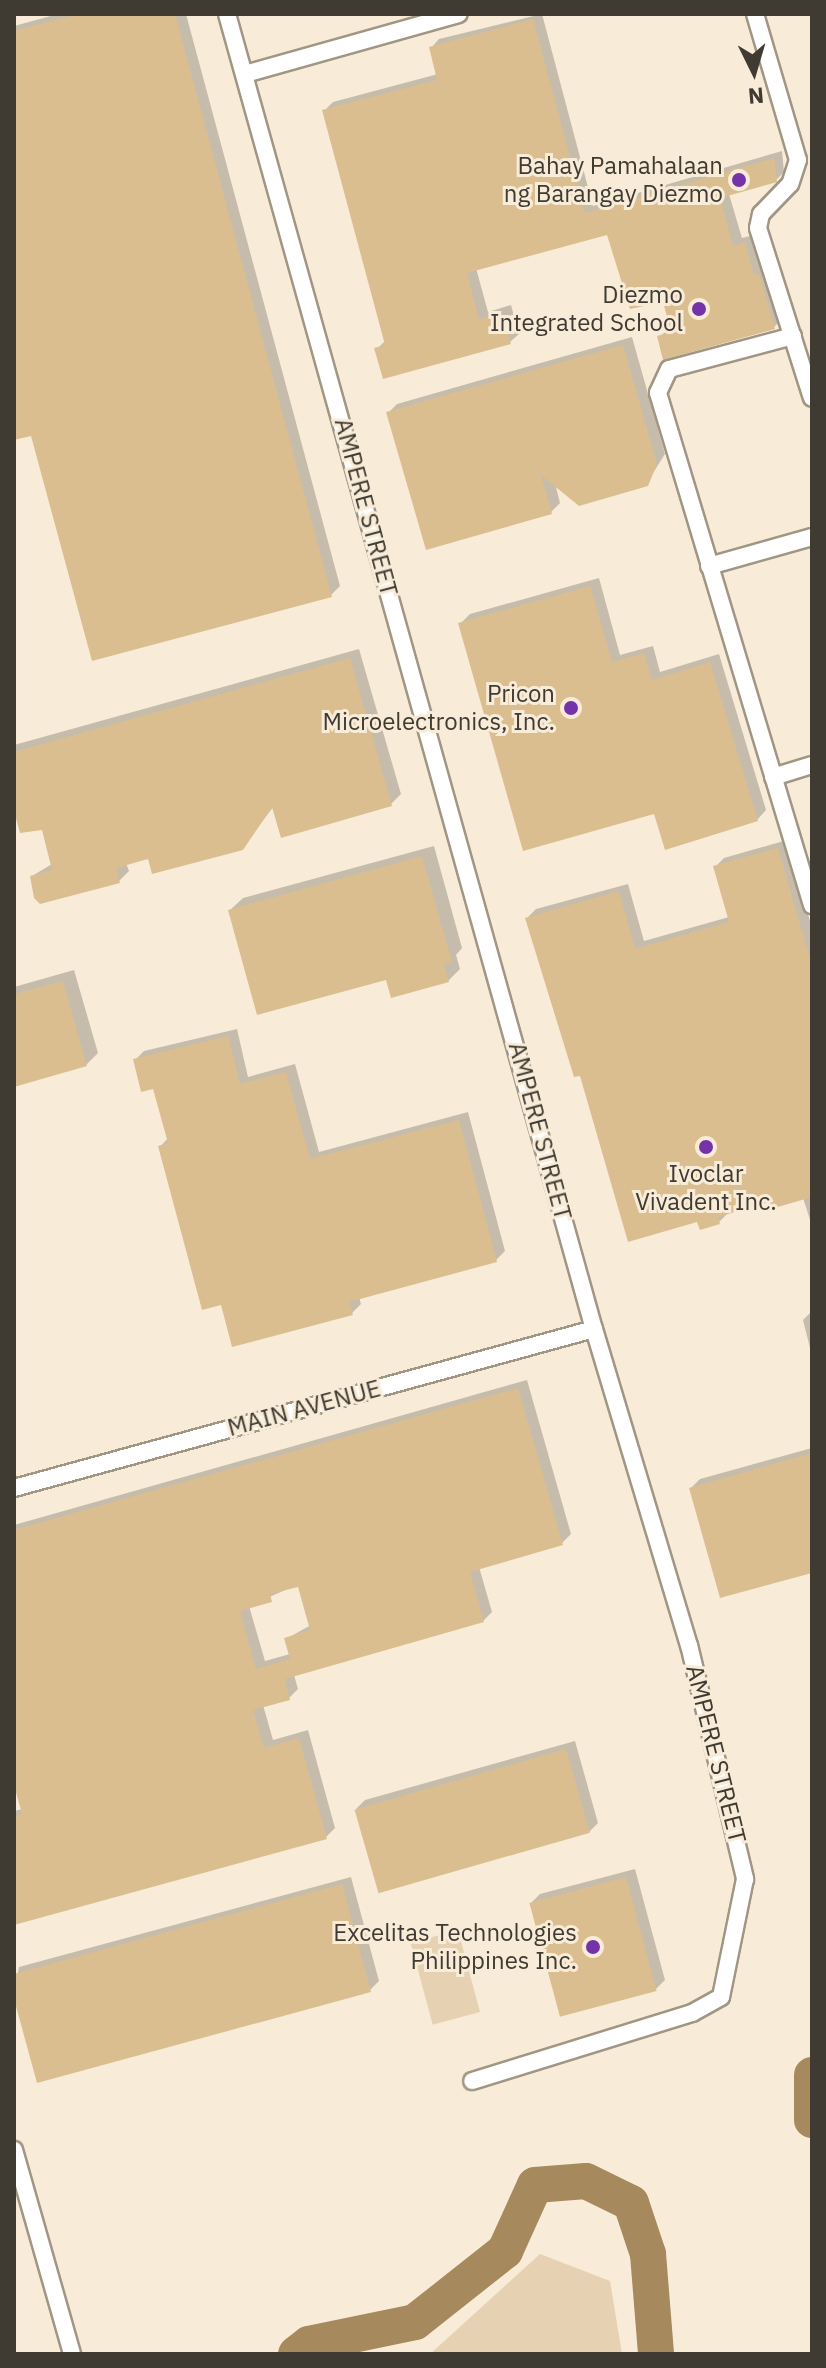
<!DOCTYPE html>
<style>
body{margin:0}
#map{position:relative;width:826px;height:2368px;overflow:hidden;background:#f8ecd8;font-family:"IBM Plex Sans",sans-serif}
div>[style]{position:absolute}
.green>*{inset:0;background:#e6d2b3;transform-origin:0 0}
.shadow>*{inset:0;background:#0003}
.river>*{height:36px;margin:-18px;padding:0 18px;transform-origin:18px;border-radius:18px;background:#a68a5e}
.building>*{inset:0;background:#dbbe90;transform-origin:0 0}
.roads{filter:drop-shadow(2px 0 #a19684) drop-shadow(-2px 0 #a19684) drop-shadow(0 2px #a19684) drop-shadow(0 -2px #a19684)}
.minor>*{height:16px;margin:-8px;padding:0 8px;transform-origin:8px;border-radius:8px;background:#fff}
.dots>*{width:22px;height:22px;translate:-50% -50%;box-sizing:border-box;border:4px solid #f8ecd8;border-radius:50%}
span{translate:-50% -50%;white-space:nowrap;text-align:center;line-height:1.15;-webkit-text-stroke:6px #f8ecd8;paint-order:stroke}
.poi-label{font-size:24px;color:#3f3a32}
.right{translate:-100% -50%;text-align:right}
.street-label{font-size:24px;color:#3f3a32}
.frame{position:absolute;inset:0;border:16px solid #3f3a32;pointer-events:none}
.north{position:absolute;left:714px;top:32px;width:80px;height:80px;-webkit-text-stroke:6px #f8ecd8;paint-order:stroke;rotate:175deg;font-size:22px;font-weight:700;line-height:32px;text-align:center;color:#3f3a32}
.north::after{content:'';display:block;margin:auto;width:28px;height:36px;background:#3f3a32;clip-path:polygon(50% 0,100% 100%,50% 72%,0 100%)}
</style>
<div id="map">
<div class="green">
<i style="left:458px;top:1930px;width:85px;height:49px;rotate:75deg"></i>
<i style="clip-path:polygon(540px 2254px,610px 2281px,622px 2354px,430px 2354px)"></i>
</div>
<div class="shadow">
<i style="clip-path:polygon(58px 14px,186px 14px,340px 586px,331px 595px,33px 433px,14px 438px,14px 26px)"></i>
<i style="clip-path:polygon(542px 14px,593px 206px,782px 151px,784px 172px,776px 180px,729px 194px,742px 238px,754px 235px,782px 319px,774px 327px,660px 336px,672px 327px,664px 299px,608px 233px,476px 268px,488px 312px,511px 305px,519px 334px,510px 342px,377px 349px,386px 340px,324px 111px,333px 102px,438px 74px,431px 48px,439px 39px)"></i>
<i style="clip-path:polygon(632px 337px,665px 454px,646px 484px,555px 483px,560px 503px,551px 512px,388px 413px,397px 404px)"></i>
<i style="clip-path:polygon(599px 578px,620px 655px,653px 646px,660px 672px,719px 654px,766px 810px,757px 820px,656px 812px,461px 623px,470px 614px)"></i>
<i style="clip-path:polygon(359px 649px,401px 794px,391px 804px,274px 806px,242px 848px,150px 856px,126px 863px,129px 871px,119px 881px,32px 876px,52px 864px,44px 827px,14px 803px,14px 745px)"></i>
<i style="clip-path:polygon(787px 840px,812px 928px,812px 1226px,803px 1198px,771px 1200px,728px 1213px,719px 1222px,582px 1073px,527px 918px,536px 909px,628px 884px,644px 941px,729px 917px,715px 867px,724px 858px)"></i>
<i style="clip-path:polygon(434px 846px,462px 948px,456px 955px,460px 969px,448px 981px,387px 978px,230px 910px,243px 898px)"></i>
<i style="clip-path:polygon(74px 970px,98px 1053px,86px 1065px,14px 1085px,14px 987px)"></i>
<i style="clip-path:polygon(237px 1029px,248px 1077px,295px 1064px,319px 1152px,468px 1112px,505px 1251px,496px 1260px,359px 1297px,361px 1304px,352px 1313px,222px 1302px,160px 1147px,168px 1138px,155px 1087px,135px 1060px,144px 1051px)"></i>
<i style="clip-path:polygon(812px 1311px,812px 1356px,803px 1320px)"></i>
<i style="clip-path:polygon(evenodd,527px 1380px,571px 1534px,562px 1543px,479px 1567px,492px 1612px,483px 1621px,294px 1675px,298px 1689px,289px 1698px,263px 1705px,273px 1740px,308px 1730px,335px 1828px,326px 1837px,14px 1923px,14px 1811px,23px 1809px,14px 1778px,14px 1525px,527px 1380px,299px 1584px,311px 1625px,286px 1639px,290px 1654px,265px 1661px,249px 1606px,299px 1584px)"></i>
<i style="clip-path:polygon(812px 1448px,812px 1571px,691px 1488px,700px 1479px)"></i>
<i style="clip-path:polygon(575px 1741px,598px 1823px,589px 1832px,356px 1809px,365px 1800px)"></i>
<i style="clip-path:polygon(635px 1869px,665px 1980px,656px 1989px,531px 1903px,540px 1894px)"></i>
<i style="clip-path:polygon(351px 1877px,379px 1981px,370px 1990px,14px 1991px,19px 1967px)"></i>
</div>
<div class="river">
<i style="left:812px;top:2075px;width:45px;rotate:90deg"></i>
<i style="left:296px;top:2354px;width:16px;rotate:-38deg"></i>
<i style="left:309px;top:2344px;width:108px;rotate:-11.7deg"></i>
<i style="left:415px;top:2322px;width:115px;rotate:-38.3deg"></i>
<i style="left:505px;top:2251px;width:72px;rotate:-65.6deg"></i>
<i style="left:535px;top:2185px;width:51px;rotate:-4.5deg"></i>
<i style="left:586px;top:2181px;width:50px;rotate:26.1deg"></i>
<i style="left:631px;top:2203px;width:54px;rotate:71.6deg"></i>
<i style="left:648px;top:2254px;width:100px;rotate:85.4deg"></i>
</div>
<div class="building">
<i style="clip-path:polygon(78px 14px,175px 14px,332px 597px,92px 661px,31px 436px,14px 440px,14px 31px)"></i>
<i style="clip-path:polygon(533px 19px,585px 213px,774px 158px,777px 182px,720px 198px,733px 246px,745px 242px,754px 275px,759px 274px,775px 329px,663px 360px,657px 336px,671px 332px,663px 302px,630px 309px,607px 235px,467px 273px,479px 319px,502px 313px,511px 344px,383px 379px,374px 348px,385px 345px,322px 110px,437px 80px,429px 47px)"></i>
<i style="clip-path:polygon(623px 345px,657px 464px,648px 486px,579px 506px,541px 475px,552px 514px,426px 550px,386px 412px)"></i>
<i style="clip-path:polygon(590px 586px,612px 662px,644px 653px,652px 680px,710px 662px,758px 821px,665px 850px,654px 814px,523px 851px,458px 623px)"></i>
<i style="clip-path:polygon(350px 658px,392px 806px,281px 838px,272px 807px,243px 850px,152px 874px,148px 859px,116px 868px,120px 883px,40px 904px,34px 898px,30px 876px,52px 870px,42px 830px,20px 833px,14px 811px,14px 752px)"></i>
<i style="clip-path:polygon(778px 848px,812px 966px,812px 1197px,771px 1209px,770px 1202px,718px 1217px,720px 1224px,700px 1230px,697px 1222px,628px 1242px,580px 1076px,574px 1077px,525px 918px,619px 891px,635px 949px,729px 922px,713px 866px)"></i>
<i style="clip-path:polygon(422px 856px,452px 962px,444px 964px,449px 982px,391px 998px,386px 980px,257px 1015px,228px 910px)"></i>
<i style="clip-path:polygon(63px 981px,87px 1066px,14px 1087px,14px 994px)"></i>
<i style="clip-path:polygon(228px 1036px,240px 1084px,286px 1072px,310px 1159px,459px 1120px,497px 1262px,349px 1302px,353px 1315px,232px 1347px,221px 1305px,202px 1310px,158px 1146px,168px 1143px,153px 1089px,141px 1092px,133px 1059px)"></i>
<i style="clip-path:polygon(evenodd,518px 1388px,563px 1545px,470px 1572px,484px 1622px,285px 1679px,290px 1700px,253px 1710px,264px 1748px,299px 1738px,327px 1839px,14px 1925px,14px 1817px,22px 1814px,14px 1785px,14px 1530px,518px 1388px,298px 1587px,310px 1630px,284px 1638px,290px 1659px,256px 1669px,240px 1611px,272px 1602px,270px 1594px,298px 1587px)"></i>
<i style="clip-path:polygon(812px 1453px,812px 1573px,720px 1598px,689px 1488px)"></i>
<i style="left:566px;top:1749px;width:87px;height:220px;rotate:74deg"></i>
<i style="left:626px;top:1877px;width:118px;height:100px;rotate:75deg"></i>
<i style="clip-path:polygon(342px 1884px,371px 1992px,37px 2083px,14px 1999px,14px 1974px)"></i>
</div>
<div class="roads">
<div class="minor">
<i style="left:227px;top:14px;width:1365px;rotate:74.41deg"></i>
<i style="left:594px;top:1329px;width:330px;rotate:73.3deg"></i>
<i style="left:689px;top:1645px;width:241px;rotate:76.5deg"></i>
<i style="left:745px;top:1879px;width:120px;rotate:101.5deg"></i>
<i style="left:721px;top:1997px;width:33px;rotate:151deg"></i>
<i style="left:692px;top:2013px;width:230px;rotate:162.8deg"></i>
<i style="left:755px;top:14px;width:152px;rotate:73.6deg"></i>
<i style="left:798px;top:160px;width:25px;rotate:108deg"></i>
<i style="left:790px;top:184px;width:42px;rotate:134deg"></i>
<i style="left:761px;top:214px;width:14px;rotate:102deg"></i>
<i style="left:758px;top:228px;width:178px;rotate:72.4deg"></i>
<i style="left:245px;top:74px;width:222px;rotate:-15.7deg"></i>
<i style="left:793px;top:336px;width:128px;rotate:165.1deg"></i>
<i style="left:669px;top:369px;width:26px;rotate:115deg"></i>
<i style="left:658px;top:393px;width:535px;rotate:73.26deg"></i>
<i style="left:709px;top:566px;width:107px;rotate:-15.7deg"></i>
<i style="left:773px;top:777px;width:41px;rotate:-17.1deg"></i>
<i style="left:14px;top:1488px;width:601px;rotate:-15.33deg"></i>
<i style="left:14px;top:2150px;width:212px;rotate:74.1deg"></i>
</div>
</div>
<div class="dots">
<i style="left:739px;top:180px;background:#7433a8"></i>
<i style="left:699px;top:309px;background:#7433a8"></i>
<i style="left:571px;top:708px;background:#7433a8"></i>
<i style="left:706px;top:1147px;background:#7433a8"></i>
<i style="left:593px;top:1947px;background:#7433a8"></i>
</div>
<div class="poi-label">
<span class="right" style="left:723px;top:180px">Bahay Pamahalaan<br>ng Barangay Diezmo</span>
<span class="right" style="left:683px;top:309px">Diezmo<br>Integrated School</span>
<span class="right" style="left:555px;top:708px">Pricon<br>Microelectronics, Inc.</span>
<span style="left:706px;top:1188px">Ivoclar<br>Vivadent Inc.</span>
<span class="right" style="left:577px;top:1947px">Excelitas Technologies<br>Philippines Inc.</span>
</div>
<div class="street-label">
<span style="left:366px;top:507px;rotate:75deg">AMPERE STREET</span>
<span style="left:540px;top:1131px;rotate:75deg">AMPERE STREET</span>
<span style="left:304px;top:1408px;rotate:-15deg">MAIN AVENUE</span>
<span style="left:716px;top:1754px;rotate:76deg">AMPERE STREET</span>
</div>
<div class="frame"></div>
<div class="north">N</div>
</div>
